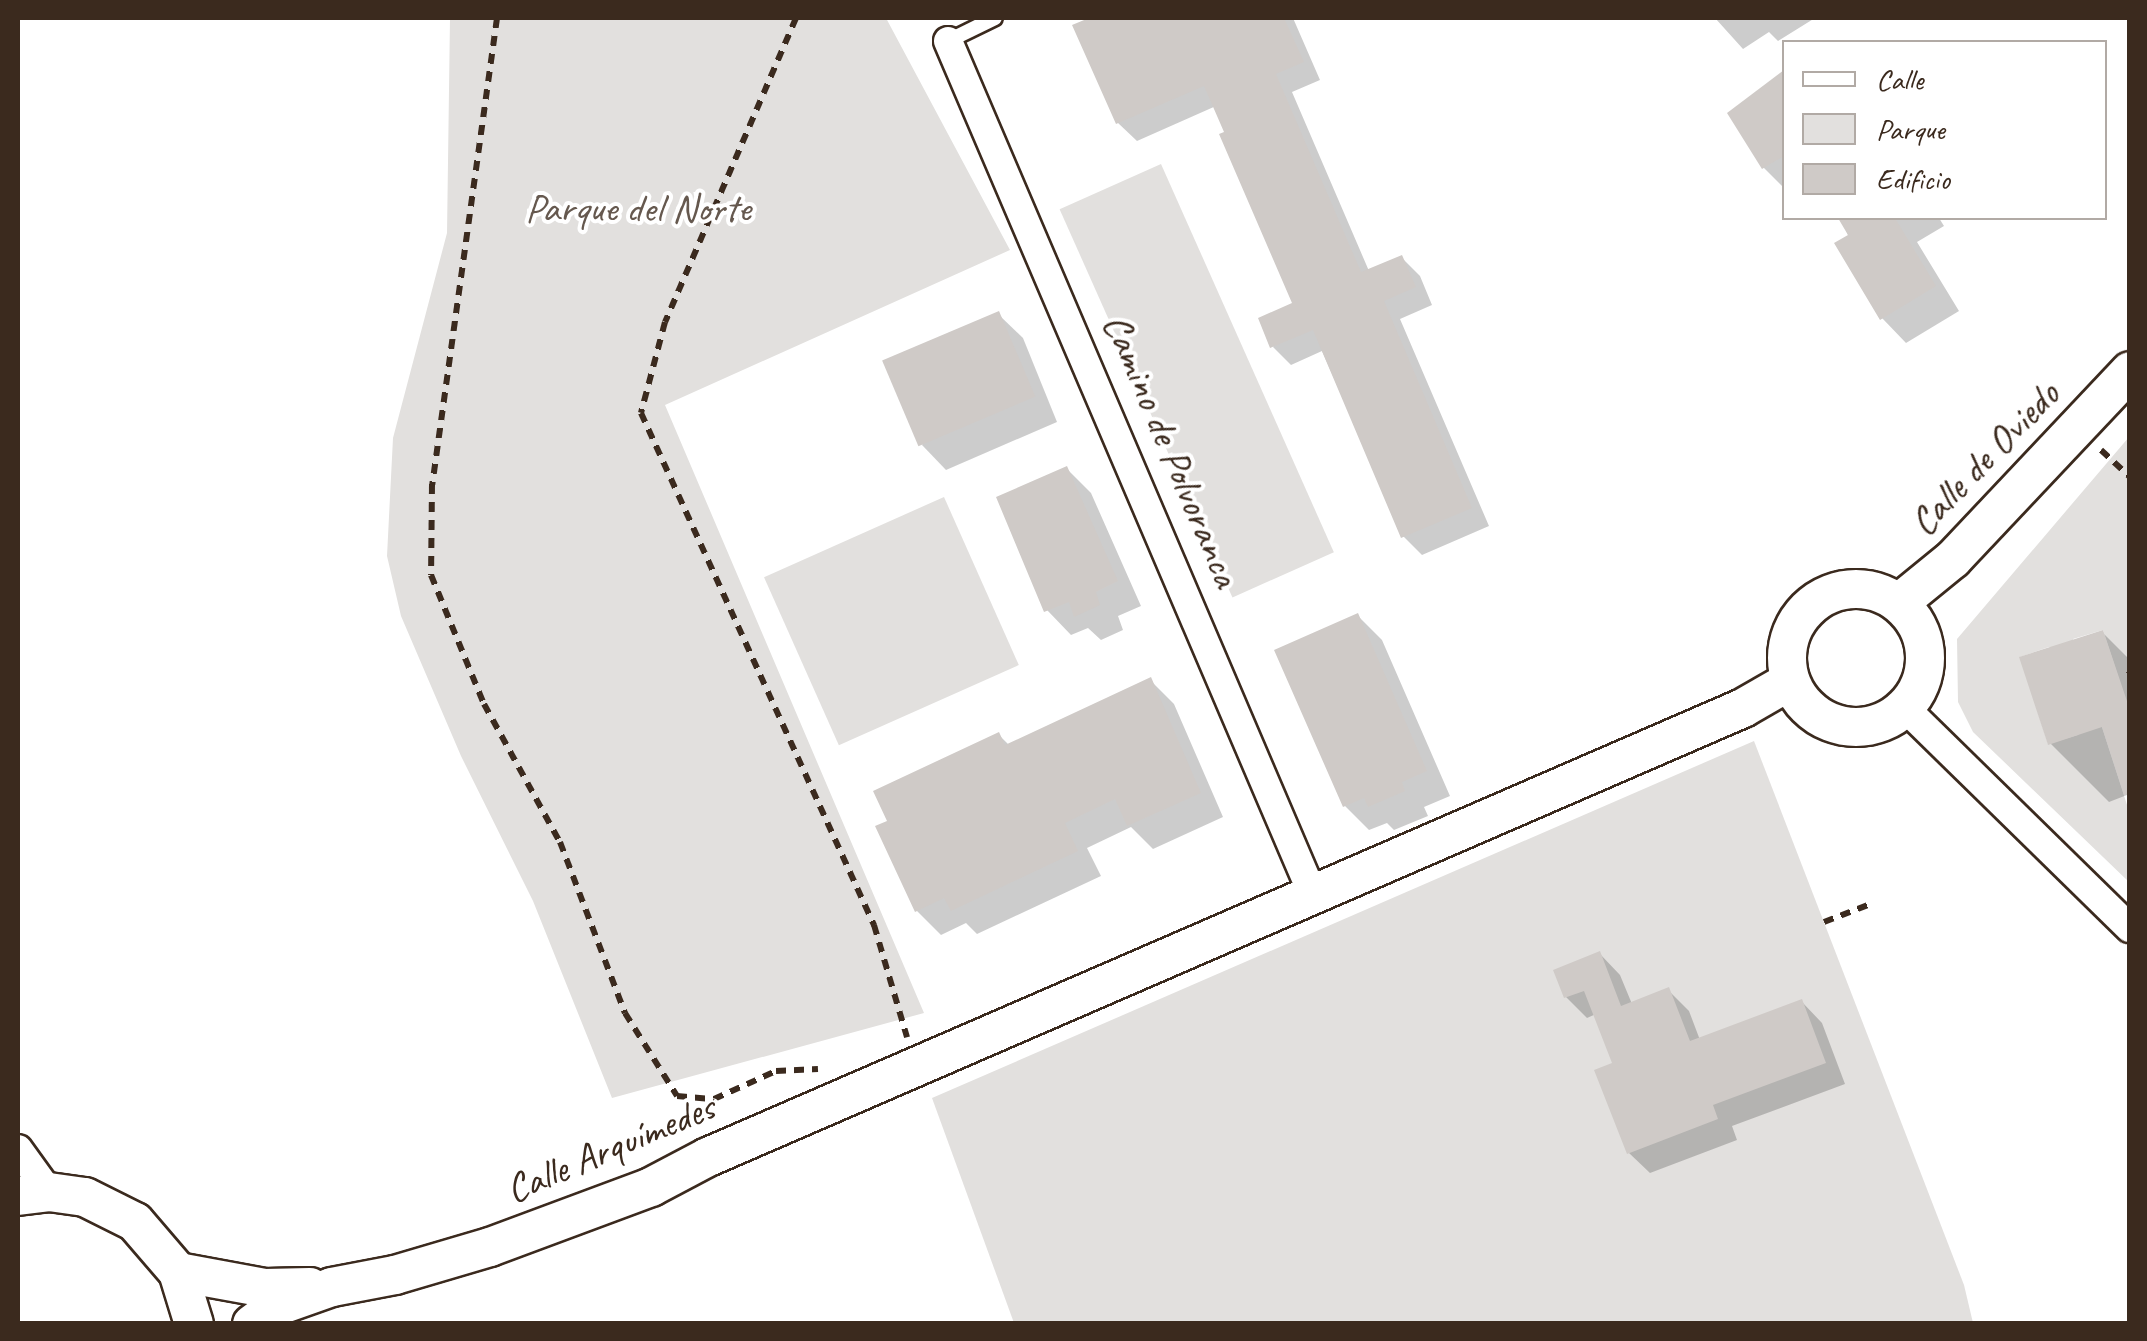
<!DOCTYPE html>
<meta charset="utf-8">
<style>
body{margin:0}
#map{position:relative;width:2147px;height:1341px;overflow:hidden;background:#fff;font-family:Caveat,sans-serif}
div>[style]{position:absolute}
.green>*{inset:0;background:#e2e0de;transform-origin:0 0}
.shadow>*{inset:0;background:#0003}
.building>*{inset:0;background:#cfcac7;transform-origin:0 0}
.path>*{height:6px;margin-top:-3px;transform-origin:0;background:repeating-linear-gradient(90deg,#3b2a1e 0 10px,transparent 0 18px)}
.roads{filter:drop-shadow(2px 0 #3b2a1e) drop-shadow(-2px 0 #3b2a1e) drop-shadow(0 2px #3b2a1e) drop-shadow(0 -2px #3b2a1e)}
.lane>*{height:14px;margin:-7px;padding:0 7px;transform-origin:7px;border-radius:7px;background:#fff}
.street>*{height:28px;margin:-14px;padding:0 14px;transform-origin:14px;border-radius:14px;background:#fff}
.secondary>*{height:38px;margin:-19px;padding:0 19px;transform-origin:19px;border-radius:19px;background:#fff}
.secondary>.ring{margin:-19px;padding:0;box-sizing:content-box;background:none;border:38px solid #fff;border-radius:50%}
span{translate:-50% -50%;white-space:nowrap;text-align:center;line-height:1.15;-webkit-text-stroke:8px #fff;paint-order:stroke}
.park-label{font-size:40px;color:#65584e}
.street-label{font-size:40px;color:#3b2a1e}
.frame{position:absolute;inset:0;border:20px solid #3b2a1e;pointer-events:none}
.legend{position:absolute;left:1782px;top:40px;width:325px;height:180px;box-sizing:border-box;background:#fff;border:2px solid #b1aaa5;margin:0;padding:12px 18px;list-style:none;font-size:30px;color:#3b2a1e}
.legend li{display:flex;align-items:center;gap:20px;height:50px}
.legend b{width:50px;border:2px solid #b1aaa5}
</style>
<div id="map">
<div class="green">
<i style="clip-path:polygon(450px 18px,886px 18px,1010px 250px,665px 405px,924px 1013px,612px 1098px,533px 901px,461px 756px,401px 616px,387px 556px,393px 438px,447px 233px)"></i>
<i style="left:1161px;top:164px;width:425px;height:111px;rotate:66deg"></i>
<i style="clip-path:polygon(2129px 437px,2129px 710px,2103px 630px,2073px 639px,2078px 656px,2049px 647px,2020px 657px,2048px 744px,2078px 735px,2097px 712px,2129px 811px,2129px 882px,1973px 732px,1958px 702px,1957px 639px)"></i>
<i style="left:944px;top:497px;width:184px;height:197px;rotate:66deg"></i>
<i style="clip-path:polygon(1754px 741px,1964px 1285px,1973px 1323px,1014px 1323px,932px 1098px)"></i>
</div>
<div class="shadow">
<i style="clip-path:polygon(1096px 18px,1293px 18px,1320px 80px,1292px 92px,1369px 271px,1401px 257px,1420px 276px,1432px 305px,1400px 319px,1489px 526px,1422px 555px,1403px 536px,1322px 351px,1291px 365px,1273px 347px,1295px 304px,1216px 106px,1137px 141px,1118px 123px,1076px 26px)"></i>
<i style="clip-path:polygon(1715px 18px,1815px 18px,1778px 41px,1769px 32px,1743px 49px)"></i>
<i style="clip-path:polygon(1784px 75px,1784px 188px,1764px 168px,1730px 114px)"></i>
<i style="clip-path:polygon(1841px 218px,1939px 218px,1944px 226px,1917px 242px,1959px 311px,1906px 343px,1882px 318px)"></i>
<i style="clip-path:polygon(998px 314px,1023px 338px,1057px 422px,946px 470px,922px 445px)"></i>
<i style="clip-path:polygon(1067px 469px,1091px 493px,1141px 606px,1118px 616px,1123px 630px,1101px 640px,1088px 628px,1071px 635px,1047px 610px)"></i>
<i style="clip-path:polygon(1358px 616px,1382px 640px,1450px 796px,1424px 807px,1428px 816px,1394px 830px,1387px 823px,1369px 830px,1345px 806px)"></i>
<i style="clip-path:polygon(2102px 632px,2130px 660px,2130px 803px,2127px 795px,2109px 802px,2050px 743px)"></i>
<i style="clip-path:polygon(1150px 680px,1174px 704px,1223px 817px,1153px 849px,1131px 827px,1087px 848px,1101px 876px,977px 934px,966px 923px,941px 935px,917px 911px,890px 822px,999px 735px,1010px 746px)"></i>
<i style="clip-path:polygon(1600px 954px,1620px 975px,1632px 1004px,1668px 990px,1689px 1011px,1700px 1040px,1802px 1002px,1822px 1023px,1845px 1084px,1732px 1126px,1737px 1140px,1650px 1173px,1629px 1153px,1615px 1064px,1596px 1014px,1587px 1018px,1566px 997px)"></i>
</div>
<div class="building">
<i style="clip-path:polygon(1089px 18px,1284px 18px,1304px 62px,1276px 74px,1361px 272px,1402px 255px,1416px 287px,1384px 301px,1472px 508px,1401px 538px,1313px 330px,1270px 348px,1258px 318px,1292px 303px,1219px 134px,1224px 132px,1204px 86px,1116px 124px,1072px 25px)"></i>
<i style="clip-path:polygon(1784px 70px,1784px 156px,1762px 169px,1727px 113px)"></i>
<i style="clip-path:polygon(1838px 218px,1895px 218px,1936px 286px,1880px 320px,1834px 243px,1848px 235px)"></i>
<i style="left:999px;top:311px;width:93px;height:127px;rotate:67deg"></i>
<i style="clip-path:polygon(1067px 466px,1118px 581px,1096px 592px,1100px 605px,1074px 617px,1069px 602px,1044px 612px,996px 497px)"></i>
<i style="clip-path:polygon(1358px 613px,1427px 771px,1402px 782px,1405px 791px,1368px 807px,1364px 798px,1343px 807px,1274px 650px)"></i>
<i style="clip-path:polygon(2103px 630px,2130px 710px,2130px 794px,2124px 795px,2102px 727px,2048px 745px,2019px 657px)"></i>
<i style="clip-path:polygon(1151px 677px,1201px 793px,1127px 826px,1115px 799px,1065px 823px,1078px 851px,951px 911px,944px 898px,915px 912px,875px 826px,887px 821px,873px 791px,999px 732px,1005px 745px)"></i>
<i style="clip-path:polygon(1600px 951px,1621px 1006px,1669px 987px,1690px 1041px,1802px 999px,1826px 1063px,1713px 1105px,1718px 1119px,1627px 1154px,1594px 1070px,1612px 1063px,1584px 991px,1564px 998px,1553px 970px)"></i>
</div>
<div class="path">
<i style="left:497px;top:18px;width:471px;rotate:97.9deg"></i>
<i style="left:432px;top:484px;width:91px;rotate:90.6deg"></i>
<i style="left:431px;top:575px;width:139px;rotate:67.7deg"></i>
<i style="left:484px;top:704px;width:158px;rotate:61.2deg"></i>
<i style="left:560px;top:842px;width:183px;rotate:69.2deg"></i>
<i style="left:625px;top:1013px;width:98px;rotate:57.9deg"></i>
<i style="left:677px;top:1096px;width:37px;rotate:5deg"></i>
<i style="left:714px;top:1099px;width:68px;rotate:-24.3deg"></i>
<i style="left:776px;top:1071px;width:42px;rotate:-2.7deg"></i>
<i style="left:796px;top:18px;width:331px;rotate:113.3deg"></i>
<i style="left:665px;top:322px;width:94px;rotate:104.8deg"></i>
<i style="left:641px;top:413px;width:563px;rotate:65.53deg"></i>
<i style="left:874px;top:925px;width:117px;rotate:73.6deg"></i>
<i style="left:2101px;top:450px;width:40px;rotate:43deg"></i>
<i style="left:2127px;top:675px;width:3px;rotate:-18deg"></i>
<i style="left:1824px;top:922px;width:53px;rotate:-21.2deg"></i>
</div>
<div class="roads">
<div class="lane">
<i style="left:948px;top:41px;width:52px;rotate:-26.1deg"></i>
</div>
<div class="street">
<i style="left:948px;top:41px;width:929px;rotate:66.86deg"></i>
<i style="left:1904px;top:707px;width:316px;rotate:44.4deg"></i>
<i style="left:18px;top:1149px;width:53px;rotate:54.2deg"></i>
</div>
<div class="secondary">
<i class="ring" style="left:1787px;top:589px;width:100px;height:100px"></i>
<i style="left:1899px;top:603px;width:70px;rotate:-39.2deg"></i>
<i style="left:1953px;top:559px;width:258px;rotate:-46.7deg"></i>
<i style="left:18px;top:1196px;width:31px;rotate:-7deg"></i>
<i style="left:49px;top:1192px;width:36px;rotate:8deg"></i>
<i style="left:85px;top:1197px;width:56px;rotate:26.6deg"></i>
<i style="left:135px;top:1222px;width:66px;rotate:49.3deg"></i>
<i style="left:178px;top:1272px;width:54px;rotate:72.9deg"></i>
<i style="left:178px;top:1272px;width:88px;rotate:10.4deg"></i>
<i style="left:265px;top:1288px;width:45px;rotate:-1.3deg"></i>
<i style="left:252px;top:1324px;width:29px;rotate:-36deg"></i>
<i style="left:275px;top:1307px;width:60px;rotate:-19.3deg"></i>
<i style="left:332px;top:1287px;width:64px;rotate:-10.8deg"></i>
<i style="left:395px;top:1275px;width:99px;rotate:-16.4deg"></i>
<i style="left:490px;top:1247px;width:172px;rotate:-20.4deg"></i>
<i style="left:651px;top:1187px;width:64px;rotate:-27.8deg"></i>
<i style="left:708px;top:1157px;width:1128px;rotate:-23.45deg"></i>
<i style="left:1743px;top:708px;width:54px;rotate:-29.9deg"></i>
</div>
</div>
<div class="park-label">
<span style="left:638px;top:208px">Parque del Norte</span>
</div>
<div class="street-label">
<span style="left:1172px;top:450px;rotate:67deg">Camino de Polvoranca</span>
<span style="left:1984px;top:458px;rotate:-46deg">Calle de Oviedo</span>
<span style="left:610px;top:1148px;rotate:-23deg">Calle Arquímedes</span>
</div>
<div class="frame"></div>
<ul class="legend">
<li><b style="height:12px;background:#fff"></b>Calle</li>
<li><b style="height:28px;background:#e2e0de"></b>Parque</li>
<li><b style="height:28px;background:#cfcac7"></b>Edificio</li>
</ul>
</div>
